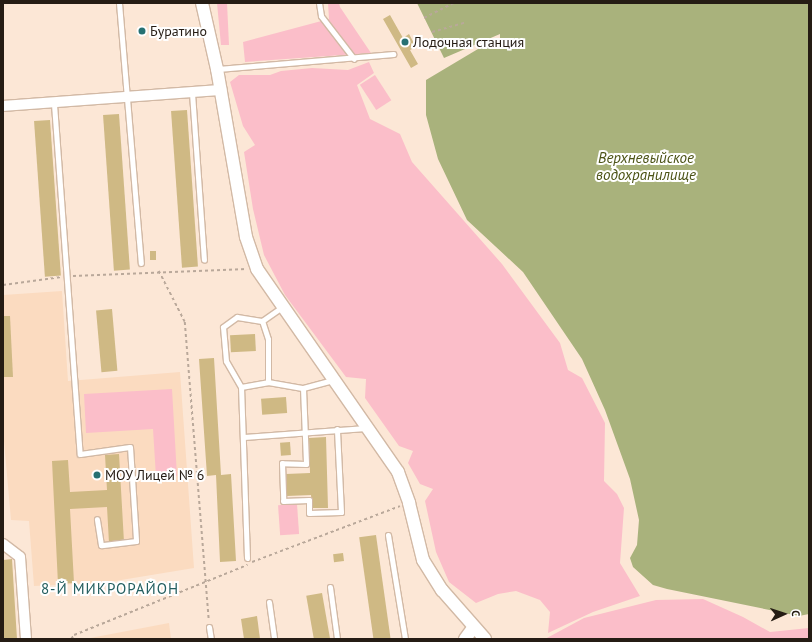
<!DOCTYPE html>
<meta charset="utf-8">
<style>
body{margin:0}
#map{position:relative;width:812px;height:642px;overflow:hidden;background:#fce7d6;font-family:"PT Sans",sans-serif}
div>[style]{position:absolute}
.built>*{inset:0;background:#fbdbc0}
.green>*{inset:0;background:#fbbec9;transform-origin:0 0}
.water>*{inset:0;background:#a9b27c}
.building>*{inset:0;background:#cfb984;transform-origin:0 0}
.path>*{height:1.5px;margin-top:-0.75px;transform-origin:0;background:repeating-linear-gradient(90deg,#b9a89a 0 3px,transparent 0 6px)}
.roads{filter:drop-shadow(1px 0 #d2b9a5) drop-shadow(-1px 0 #d2b9a5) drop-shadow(0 1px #d2b9a5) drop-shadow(0 -1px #d2b9a5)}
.service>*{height:5px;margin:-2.5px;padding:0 2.5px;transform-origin:2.5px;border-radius:2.5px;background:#fff}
.minor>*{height:10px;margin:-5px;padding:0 5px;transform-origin:5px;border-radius:5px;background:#fff}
.tertiary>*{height:12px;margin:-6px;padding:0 6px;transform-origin:6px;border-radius:6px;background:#fff}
.dots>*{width:11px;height:11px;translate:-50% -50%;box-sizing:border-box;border:2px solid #fff;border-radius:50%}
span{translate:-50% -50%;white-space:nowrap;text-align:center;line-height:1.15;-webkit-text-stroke:4px #fff;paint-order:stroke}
.poi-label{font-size:14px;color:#251c14}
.left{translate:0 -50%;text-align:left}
.water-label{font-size:15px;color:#4c5316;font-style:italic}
.neighbourhood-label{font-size:15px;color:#235e5f;letter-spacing:1px}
.frame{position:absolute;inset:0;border:4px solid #251c14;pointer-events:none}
.north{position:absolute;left:764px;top:594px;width:40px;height:40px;-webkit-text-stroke:3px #fff;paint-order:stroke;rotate:87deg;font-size:11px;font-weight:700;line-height:16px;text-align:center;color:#251c14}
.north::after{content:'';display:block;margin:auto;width:14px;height:18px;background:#251c14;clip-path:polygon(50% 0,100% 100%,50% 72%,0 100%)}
</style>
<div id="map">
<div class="built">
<i style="clip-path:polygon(62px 291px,68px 381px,180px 372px,194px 568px,103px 583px,34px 586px,29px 521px,11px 520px,3px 430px,3px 295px)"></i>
<i style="clip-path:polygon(169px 623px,171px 639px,85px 639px)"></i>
</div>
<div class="green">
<i style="clip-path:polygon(217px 3px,227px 3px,229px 45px,221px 45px)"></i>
<i style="clip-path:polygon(328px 3px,339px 3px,340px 7px,371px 53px,245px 62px,243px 42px,329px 19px)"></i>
<i style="clip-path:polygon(369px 62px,374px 73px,357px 85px,370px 119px,400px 134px,412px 162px,502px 264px,560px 343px,568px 370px,582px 378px,605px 423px,604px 481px,617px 494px,624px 508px,620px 563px,640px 596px,593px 612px,548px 633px,550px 612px,540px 600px,516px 591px,498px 594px,476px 603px,449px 582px,436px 552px,425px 501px,433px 489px,420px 484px,408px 463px,413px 451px,399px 446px,365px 398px,366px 379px,346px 377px,285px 295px,264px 255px,253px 209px,244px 152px,255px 145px,243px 126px,230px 82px,239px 75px,270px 75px,281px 71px,312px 68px,348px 70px)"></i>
<i style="left:375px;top:75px;width:30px;height:18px;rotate:57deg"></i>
<i style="clip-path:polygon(172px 389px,177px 476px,156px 477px,153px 429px,86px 433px,84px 394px)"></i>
<i style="left:297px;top:504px;width:30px;height:19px;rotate:86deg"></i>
<i style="clip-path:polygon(703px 599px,743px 617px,770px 632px,809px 628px,809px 639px,545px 639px,584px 618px,656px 600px)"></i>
</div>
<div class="water">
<i style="clip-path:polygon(417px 3px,809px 3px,809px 614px,799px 616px,667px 589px,653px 585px,633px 567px,630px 558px,637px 545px,639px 520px,630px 479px,605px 410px,582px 359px,523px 272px,467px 220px,438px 159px,426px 115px,426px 80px,483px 46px,500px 43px,500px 34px,444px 58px)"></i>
</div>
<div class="building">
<i style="clip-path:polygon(390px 15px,403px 38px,409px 34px,416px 47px,410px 50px,418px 64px,411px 68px,383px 19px)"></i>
<i style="left:187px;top:110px;width:157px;height:16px;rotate:86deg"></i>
<i style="left:119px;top:114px;width:156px;height:16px;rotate:86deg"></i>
<i style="left:50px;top:120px;width:156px;height:16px;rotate:86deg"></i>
<i style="left:150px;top:251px;width:6px;height:9px"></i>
<i style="left:112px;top:309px;width:62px;height:16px;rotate:85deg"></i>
<i style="clip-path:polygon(3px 316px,10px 316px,13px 377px,3px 377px)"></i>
<i style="left:255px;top:334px;width:17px;height:25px;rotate:87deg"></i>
<i style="clip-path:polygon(214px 358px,221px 475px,231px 474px,236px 561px,220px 562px,216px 475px,207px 476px,199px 359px)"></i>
<i style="left:286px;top:397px;width:16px;height:25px;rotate:86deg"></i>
<i style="clip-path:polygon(326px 437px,328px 508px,312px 508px,311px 495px,287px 496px,286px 474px,310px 473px,309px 438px)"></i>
<i style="left:290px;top:442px;width:13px;height:10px;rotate:86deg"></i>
<i style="clip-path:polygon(119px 454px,124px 542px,109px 543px,107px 507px,70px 509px,74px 583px,58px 584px,52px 461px,68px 460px,70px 492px,107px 490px,105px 455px)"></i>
<i style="left:376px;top:535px;width:105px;height:17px;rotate:82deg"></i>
<i style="left:343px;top:553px;width:8px;height:10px;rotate:83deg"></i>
<i style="clip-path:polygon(12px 559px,17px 639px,3px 639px,3px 560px)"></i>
<i style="left:322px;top:593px;width:47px;height:16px;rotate:80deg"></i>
<i style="clip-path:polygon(257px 616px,260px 639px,244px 639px,241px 619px)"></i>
</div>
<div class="path">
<i style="left:424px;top:18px;width:33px;rotate:-27deg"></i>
<i style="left:432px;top:32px;width:35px;rotate:-16deg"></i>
<i style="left:159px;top:271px;width:57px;rotate:63deg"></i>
<i style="left:185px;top:322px;width:300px;rotate:85.4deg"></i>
<i style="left:73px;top:276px;width:174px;rotate:-2.3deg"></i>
<i style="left:3px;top:285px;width:59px;rotate:-7.9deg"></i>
<i style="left:252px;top:562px;width:158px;rotate:-20.7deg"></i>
<i style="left:71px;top:639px;width:5px;rotate:-53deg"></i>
<i style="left:74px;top:635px;width:187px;rotate:-22deg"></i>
</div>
<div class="roads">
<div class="service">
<i style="left:119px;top:3px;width:261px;rotate:85.2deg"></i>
<i style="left:319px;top:3px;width:13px;rotate:81deg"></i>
<i style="left:321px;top:16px;width:54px;rotate:52.5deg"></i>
<i style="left:218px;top:69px;width:176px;rotate:-4.9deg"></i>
<i style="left:192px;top:93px;width:167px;rotate:85.9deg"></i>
<i style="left:54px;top:104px;width:351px;rotate:85.8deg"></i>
<i style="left:80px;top:454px;width:50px;rotate:-8deg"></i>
<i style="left:130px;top:447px;width:94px;rotate:86.3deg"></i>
<i style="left:136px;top:541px;width:35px;rotate:173deg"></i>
<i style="left:101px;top:545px;width:26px;rotate:-99deg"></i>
<i style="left:268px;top:382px;width:36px;rotate:10deg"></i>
<i style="left:303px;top:388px;width:31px;rotate:-15deg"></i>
<i style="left:241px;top:387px;width:27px;rotate:-10deg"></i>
<i style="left:268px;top:382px;width:43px;rotate:-90deg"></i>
<i style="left:268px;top:339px;width:19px;rotate:-108deg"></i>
<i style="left:303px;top:388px;width:76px;rotate:87.7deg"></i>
<i style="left:306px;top:464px;width:24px;rotate:-178deg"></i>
<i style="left:282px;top:463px;width:38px;rotate:88deg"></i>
<i style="left:283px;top:501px;width:26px;rotate:-2deg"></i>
<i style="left:309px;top:500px;width:13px;rotate:90deg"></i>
<i style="left:309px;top:513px;width:32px;rotate:-2deg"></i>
<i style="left:341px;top:512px;width:83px;rotate:-92.8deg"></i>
<i style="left:244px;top:437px;width:122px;rotate:-4.2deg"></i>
<i style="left:388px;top:535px;width:105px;rotate:80.7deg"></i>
<i style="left:247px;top:558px;width:171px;rotate:-92deg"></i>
<i style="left:241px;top:387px;width:30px;rotate:-120deg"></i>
<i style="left:226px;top:361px;width:34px;rotate:-95deg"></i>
<i style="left:223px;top:327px;width:17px;rotate:-36deg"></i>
<i style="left:237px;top:317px;width:25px;rotate:9deg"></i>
<i style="left:262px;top:321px;width:24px;rotate:-35deg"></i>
<i style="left:330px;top:587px;width:52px;rotate:82.3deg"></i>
<i style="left:269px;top:602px;width:37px;rotate:82deg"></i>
<i style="left:209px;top:627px;width:12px;rotate:81deg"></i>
</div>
<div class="minor">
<i style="left:3px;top:106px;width:219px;rotate:-4.2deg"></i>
<i style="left:3px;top:544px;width:21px;rotate:37deg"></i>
<i style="left:20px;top:557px;width:82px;rotate:85.8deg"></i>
</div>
<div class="tertiary">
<i style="left:202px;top:3px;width:68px;rotate:77.2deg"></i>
<i style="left:217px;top:69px;width:170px;rotate:80.2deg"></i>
<i style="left:246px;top:237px;width:34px;rotate:71deg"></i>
<i style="left:257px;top:269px;width:247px;rotate:55.2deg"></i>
<i style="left:398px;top:472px;width:33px;rotate:70deg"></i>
<i style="left:409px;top:503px;width:59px;rotate:76.2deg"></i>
<i style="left:423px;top:560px;width:36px;rotate:58deg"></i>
<i style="left:442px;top:590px;width:65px;rotate:48.7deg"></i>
<i style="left:465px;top:639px;width:14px;rotate:-54deg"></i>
</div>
</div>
<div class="dots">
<i style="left:142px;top:31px;background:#267173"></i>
<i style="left:405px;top:42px;background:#267173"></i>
<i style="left:97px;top:475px;background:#267173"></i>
</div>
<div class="poi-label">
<span class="left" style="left:150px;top:31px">Буратино</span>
<span class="left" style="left:413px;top:42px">Лодочная станция</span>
<span class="left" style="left:105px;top:475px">МОУ Лицей № 6</span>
</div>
<div class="water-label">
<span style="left:646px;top:166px">Верхневыйское<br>водохранилище</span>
</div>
<div class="neighbourhood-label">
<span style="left:110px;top:589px">8-Й МИКРОРАЙОН</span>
</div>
<div class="frame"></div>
<div class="north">С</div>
</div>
